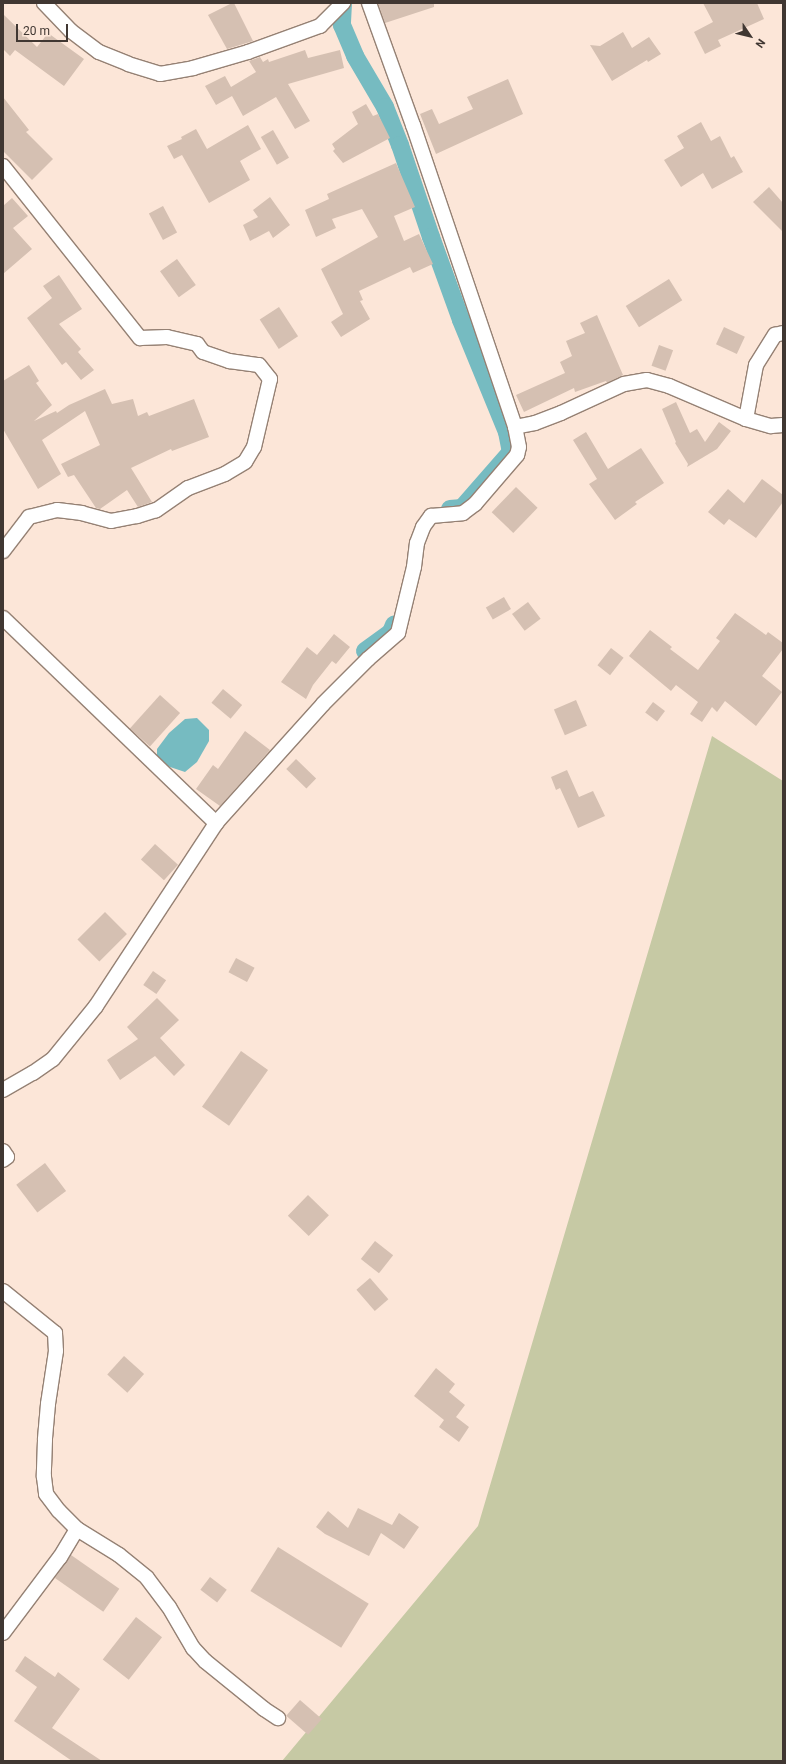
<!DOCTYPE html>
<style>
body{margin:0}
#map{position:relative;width:786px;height:1764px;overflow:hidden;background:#fce6d8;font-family:Roboto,sans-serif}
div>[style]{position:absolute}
.green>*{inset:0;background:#c6c9a4}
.water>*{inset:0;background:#76bbc1}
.canal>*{height:18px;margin:-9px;padding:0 9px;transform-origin:9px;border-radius:9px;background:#76bbc1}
.building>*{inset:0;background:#d5c0b2;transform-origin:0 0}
.roads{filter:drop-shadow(1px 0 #958174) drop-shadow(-1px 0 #958174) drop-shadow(0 1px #958174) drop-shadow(0 -1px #958174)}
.street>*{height:14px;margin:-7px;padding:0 7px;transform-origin:7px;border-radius:7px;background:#fff}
span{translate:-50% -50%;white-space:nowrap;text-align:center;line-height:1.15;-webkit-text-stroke:3px #fce6d8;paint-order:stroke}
.frame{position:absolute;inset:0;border:4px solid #403732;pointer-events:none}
.north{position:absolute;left:730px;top:16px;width:40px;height:40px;-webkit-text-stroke:3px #fce6d8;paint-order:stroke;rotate:125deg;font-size:11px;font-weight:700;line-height:16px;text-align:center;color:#403732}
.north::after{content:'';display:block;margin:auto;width:14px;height:18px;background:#403732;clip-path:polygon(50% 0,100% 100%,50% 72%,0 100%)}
.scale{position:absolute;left:16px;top:24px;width:52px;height:18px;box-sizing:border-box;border:2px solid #403732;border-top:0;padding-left:5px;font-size:12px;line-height:14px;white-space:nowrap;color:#403732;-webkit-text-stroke:3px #fce6d8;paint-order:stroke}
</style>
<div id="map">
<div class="green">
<i style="clip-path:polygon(712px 736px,783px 781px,783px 1761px,282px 1761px,478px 1526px)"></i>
</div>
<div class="water">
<i style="clip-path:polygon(197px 718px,209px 730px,209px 741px,197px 762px,185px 772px,170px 767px,157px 759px,157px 749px,169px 733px,185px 719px)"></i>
</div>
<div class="canal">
<i style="left:343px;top:3px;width:22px;rotate:93deg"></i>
<i style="left:342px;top:25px;width:34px;rotate:67deg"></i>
<i style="left:355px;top:56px;width:59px;rotate:59.5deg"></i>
<i style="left:385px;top:107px;width:41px;rotate:68.5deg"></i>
<i style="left:400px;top:145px;width:97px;rotate:71.4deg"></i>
<i style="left:431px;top:237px;width:88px;rotate:70.1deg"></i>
<i style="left:461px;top:320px;width:121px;rotate:67.7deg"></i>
<i style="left:507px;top:432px;width:20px;rotate:79deg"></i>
<i style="left:511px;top:452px;width:74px;rotate:131.2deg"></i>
<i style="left:462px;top:508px;width:12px;rotate:175deg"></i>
<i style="left:365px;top:651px;width:32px;rotate:-36deg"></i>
<i style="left:391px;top:632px;width:8px;rotate:-67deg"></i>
</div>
<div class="building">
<i style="clip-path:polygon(232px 3px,234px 3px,253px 41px,227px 49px,208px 15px)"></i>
<i style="clip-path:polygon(378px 3px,434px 3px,434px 7px,385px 23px)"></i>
<i style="clip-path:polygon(703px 3px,757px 3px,764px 19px,718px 40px,721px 46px,705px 54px,694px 32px,713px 22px)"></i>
<i style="clip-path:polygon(3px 14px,37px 47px,48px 33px,84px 59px,64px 86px,15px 50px,10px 56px,3px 49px)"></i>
<i style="clip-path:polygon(623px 32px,632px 48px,649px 37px,661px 54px,648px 62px,647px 60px,612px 81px,590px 45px,600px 46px)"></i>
<i style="clip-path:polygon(305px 50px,308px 58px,340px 50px,344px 68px,288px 84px,310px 121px,295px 129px,276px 97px,243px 116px,232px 96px,216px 105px,205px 86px,225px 76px,231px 87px,256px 72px,249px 61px,260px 57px,263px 62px,268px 59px,269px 62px)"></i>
<i style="clip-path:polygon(508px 79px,523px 114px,436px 154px,420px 114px,432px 109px,439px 124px,473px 109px,467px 97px)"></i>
<i style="clip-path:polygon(3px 97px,29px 130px,26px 132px,53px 159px,32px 180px,3px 151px)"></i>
<i style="clip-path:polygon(366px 104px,373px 116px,378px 114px,390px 138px,343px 163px,333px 151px,335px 149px,332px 144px,358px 124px,352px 112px)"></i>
<i style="clip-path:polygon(701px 122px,711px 141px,720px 136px,731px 158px,734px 156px,743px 172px,712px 189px,703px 173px,681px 187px,664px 160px,684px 148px,677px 136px)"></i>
<i style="clip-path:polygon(248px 125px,261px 149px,240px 161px,250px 180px,209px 203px,182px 155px,174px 159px,167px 146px,182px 139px,181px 137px,196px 129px,207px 149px)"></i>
<i style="left:273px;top:130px;width:32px;height:14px;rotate:60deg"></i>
<i style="clip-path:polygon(396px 163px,415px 207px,394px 216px,404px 241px,419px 234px,433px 264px,413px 273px,410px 267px,359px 291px,363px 300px,360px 301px,370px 319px,341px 337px,331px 322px,343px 314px,321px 269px,378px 237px,362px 209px,332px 219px,336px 228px,316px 237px,305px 210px,329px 199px,327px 194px)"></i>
<i style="clip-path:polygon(769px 187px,783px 203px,783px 232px,753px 202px)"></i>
<i style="clip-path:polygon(270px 197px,290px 225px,273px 238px,269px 231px,250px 241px,243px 225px,258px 217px,253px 210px)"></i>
<i style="clip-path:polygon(12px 198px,28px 216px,13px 228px,32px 249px,3px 274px,3px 206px)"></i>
<i style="left:163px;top:206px;width:30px;height:16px;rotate:62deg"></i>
<i style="left:177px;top:259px;width:32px;height:21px;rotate:54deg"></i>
<i style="clip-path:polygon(59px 275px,82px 309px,59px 324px,81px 349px,78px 352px,94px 370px,81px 380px,66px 362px,62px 365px,27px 318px,52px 298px,43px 286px)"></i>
<i style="left:669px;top:279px;width:25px;height:51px;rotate:58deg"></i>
<i style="left:279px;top:307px;width:35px;height:23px;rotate:57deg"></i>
<i style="clip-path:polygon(597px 315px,623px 375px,607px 383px,606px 381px,575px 392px,574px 388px,524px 412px,516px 395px,565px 373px,560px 362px,572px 356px,566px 341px,585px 333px,580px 323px)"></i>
<i style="left:724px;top:327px;width:23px;height:19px;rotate:25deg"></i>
<i style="left:659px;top:345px;width:15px;height:22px;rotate:20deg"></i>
<i style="clip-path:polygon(29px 365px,39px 381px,36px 383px,52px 405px,34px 421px,56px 411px,57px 413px,69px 405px,105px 389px,112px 404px,133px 399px,138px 416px,147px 412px,149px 416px,194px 399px,209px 437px,172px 451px,171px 449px,131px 468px,152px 502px,138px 507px,127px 490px,100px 509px,96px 508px,74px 475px,68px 477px,61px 464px,100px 445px,85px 411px,42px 440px,61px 474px,38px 489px,3px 429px,3px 381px)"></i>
<i style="clip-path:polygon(676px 402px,690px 433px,697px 429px,705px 442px,719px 422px,731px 431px,717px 449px,687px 467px,688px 464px,675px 443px,676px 442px,662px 409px)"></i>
<i style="clip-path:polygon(586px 432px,608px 469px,641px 448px,664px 483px,635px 502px,637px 504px,615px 520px,589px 484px,597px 479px,573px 440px)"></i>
<i style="clip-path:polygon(762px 479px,783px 495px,783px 502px,756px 538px,729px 519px,724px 525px,708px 512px,728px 489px,744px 503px)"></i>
<i style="left:516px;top:487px;width:30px;height:35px;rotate:44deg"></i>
<i style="left:504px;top:597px;width:14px;height:21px;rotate:60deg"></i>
<i style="left:528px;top:602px;width:21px;height:20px;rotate:53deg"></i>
<i style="clip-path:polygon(735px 613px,766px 635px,768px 632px,783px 643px,783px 649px,762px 676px,782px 692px,756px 726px,725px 701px,717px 712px,712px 707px,702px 722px,690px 714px,698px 702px,676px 685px,671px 691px,629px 656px,650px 630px,672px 647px,670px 649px,698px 670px,720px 641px,716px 638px)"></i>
<i style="clip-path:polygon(334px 634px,350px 647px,336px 664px,332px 661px,313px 685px,306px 699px,281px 682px,307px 647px,317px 655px)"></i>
<i style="left:611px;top:648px;width:16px;height:22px;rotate:38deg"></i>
<i style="left:223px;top:689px;width:25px;height:18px;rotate:40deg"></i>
<i style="left:160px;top:695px;width:27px;height:45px;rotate:42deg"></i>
<i style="left:576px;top:700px;width:28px;height:24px;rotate:67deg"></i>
<i style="left:653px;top:702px;width:15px;height:13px;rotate:37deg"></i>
<i style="clip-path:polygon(245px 731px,270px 750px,220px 806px,196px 789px,213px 765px,218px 769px)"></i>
<i style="left:296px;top:759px;width:28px;height:14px;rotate:44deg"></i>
<i style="clip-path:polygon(567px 770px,579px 797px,593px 791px,605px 816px,578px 828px,560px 788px,556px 790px,551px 777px)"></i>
<i style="left:155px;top:844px;width:31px;height:21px;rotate:42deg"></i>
<i style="left:105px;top:912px;width:31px;height:39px;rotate:45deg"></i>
<i style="left:236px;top:958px;width:21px;height:16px;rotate:28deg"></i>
<i style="left:153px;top:971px;width:16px;height:17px;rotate:35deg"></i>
<i style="clip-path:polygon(157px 998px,179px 1020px,160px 1038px,185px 1065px,174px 1076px,155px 1056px,120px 1080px,107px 1060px,138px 1039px,127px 1027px)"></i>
<i style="left:241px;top:1051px;width:33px;height:68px;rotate:35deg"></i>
<i style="left:45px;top:1163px;width:35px;height:36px;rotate:53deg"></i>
<i style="left:308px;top:1195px;width:29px;height:29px;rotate:44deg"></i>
<i style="left:375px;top:1241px;width:23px;height:23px;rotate:38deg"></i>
<i style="left:370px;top:1278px;width:28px;height:18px;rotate:49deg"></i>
<i style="left:124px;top:1356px;width:27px;height:25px;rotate:42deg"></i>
<i style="clip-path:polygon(436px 1368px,455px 1384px,449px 1392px,465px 1405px,456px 1417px,469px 1427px,459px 1442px,439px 1427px,444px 1420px,414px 1396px)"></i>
<i style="clip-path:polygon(358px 1508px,392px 1525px,399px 1513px,419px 1527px,404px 1549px,381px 1533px,369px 1556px,325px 1534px,316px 1527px,328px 1511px,348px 1528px)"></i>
<i style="left:278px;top:1547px;width:107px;height:52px;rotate:32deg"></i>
<i style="left:71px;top:1555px;width:59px;height:28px;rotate:35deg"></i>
<i style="left:210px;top:1577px;width:21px;height:16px;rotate:37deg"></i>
<i style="left:136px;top:1617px;width:33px;height:54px;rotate:38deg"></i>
<i style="clip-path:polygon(25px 1656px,55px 1677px,58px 1672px,80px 1689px,52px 1728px,102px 1761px,72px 1761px,14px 1721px,37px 1687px,15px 1671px)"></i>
<i style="left:300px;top:1700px;width:29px;height:21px;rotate:41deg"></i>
</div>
<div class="roads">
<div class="street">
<i style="left:44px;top:3px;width:39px;rotate:46deg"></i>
<i style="left:71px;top:31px;width:35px;rotate:37deg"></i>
<i style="left:99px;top:52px;width:31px;rotate:22deg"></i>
<i style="left:128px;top:64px;width:34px;rotate:17deg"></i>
<i style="left:160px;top:74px;width:34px;rotate:-10deg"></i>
<i style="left:193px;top:68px;width:57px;rotate:-16.2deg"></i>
<i style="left:248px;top:52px;width:77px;rotate:-19.9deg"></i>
<i style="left:320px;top:26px;width:33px;rotate:-45deg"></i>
<i style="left:369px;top:3px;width:130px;rotate:70.2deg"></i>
<i style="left:413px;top:125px;width:319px;rotate:71.3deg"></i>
<i style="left:515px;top:427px;width:20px;rotate:-11deg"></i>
<i style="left:535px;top:423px;width:28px;rotate:-21deg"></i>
<i style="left:561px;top:413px;width:69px;rotate:-24.7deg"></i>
<i style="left:624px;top:384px;width:23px;rotate:-10deg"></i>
<i style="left:647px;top:380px;width:23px;rotate:15deg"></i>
<i style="left:669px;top:386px;width:84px;rotate:23.2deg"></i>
<i style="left:746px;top:419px;width:55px;rotate:-79.5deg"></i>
<i style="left:756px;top:365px;width:36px;rotate:-58deg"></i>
<i style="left:775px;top:335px;width:8px;rotate:-14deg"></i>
<i style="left:3px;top:166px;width:220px;rotate:51.5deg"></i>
<i style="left:140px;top:338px;width:27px;rotate:-2deg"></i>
<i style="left:167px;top:337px;width:31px;rotate:13deg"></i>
<i style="left:197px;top:344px;width:10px;rotate:53deg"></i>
<i style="left:203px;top:352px;width:28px;rotate:19deg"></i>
<i style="left:229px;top:361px;width:30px;rotate:8deg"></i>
<i style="left:259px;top:365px;width:18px;rotate:52deg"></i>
<i style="left:270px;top:379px;width:70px;rotate:103.2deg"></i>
<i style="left:254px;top:447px;width:17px;rotate:121deg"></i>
<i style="left:245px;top:462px;width:23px;rotate:149deg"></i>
<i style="left:225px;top:474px;width:40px;rotate:159deg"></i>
<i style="left:188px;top:488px;width:39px;rotate:145deg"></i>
<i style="left:156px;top:510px;width:20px;rotate:162deg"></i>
<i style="left:137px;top:516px;width:26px;rotate:169deg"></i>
<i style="left:111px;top:521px;width:30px;rotate:-165deg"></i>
<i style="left:82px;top:513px;width:25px;rotate:-173deg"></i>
<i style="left:57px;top:510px;width:29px;rotate:166deg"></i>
<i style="left:29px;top:517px;width:43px;rotate:127.4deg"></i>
<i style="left:746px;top:419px;width:26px;rotate:16deg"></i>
<i style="left:771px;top:426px;width:12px;rotate:-5deg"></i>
<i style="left:3px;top:618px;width:296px;rotate:43.9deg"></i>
<i style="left:3px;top:1090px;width:34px;rotate:-30deg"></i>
<i style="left:33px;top:1073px;width:24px;rotate:-35deg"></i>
<i style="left:53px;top:1059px;width:68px;rotate:-50.9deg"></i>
<i style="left:96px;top:1006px;width:219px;rotate:-56.7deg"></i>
<i style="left:216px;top:823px;width:160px;rotate:-48deg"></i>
<i style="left:323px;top:704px;width:64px;rotate:-45deg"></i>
<i style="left:368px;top:659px;width:40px;rotate:-41deg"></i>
<i style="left:398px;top:633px;width:68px;rotate:-76.4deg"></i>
<i style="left:414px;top:567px;width:24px;rotate:-83deg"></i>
<i style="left:417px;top:543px;width:17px;rotate:-69deg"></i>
<i style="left:423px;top:527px;width:14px;rotate:-54deg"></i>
<i style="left:431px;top:516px;width:32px;rotate:-5deg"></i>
<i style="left:463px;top:513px;width:15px;rotate:-37deg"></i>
<i style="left:475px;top:504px;width:65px;rotate:-49.4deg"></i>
<i style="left:517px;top:455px;width:8px;rotate:-76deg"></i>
<i style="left:519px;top:447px;width:20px;rotate:-101deg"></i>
<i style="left:3px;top:1151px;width:7px;rotate:56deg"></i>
<i style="left:7px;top:1157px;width:5px;rotate:143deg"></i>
<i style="left:3px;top:1291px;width:67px;rotate:38.9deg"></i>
<i style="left:55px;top:1333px;width:18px;rotate:87deg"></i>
<i style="left:56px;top:1351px;width:54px;rotate:98.6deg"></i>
<i style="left:48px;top:1404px;width:36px;rotate:95deg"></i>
<i style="left:45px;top:1440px;width:37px;rotate:92deg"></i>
<i style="left:44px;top:1477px;width:17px;rotate:83deg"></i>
<i style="left:46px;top:1494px;width:21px;rotate:53deg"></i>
<i style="left:59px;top:1511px;width:25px;rotate:45deg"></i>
<i style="left:77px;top:1529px;width:33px;rotate:121deg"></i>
<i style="left:60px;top:1557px;width:95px;rotate:126.9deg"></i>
<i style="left:77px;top:1529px;width:49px;rotate:31.8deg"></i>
<i style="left:119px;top:1555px;width:36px;rotate:39deg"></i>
<i style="left:147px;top:1578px;width:36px;rotate:53deg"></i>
<i style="left:169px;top:1607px;width:48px;rotate:59.7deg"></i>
<i style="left:193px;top:1648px;width:18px;rotate:47deg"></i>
<i style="left:205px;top:1661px;width:76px;rotate:39.1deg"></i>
<i style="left:264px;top:1709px;width:17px;rotate:33deg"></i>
</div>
</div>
<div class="frame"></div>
<div class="north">N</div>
<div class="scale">20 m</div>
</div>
